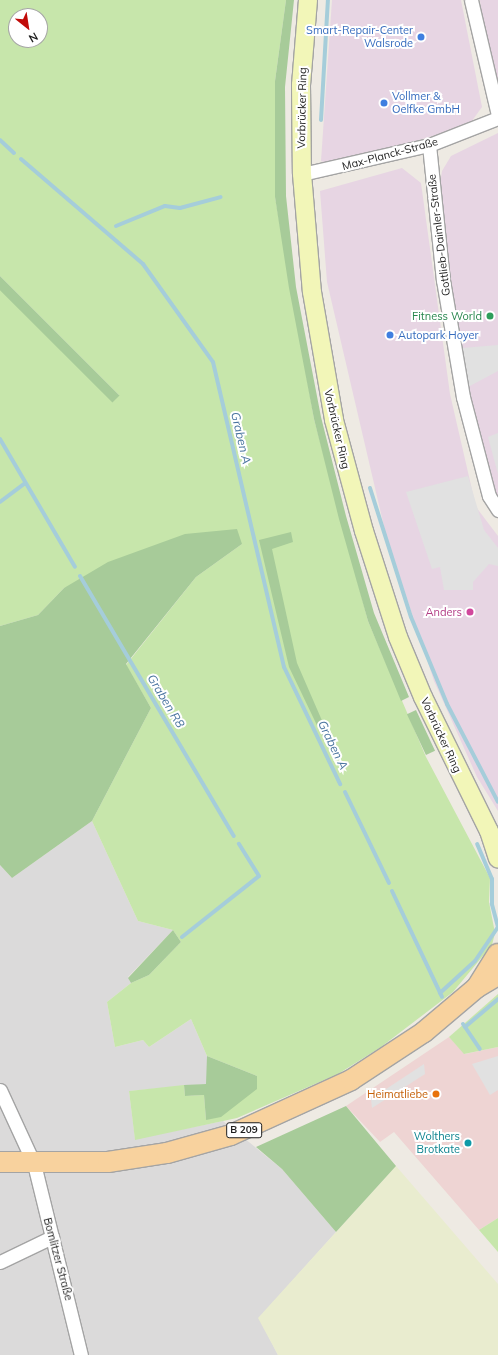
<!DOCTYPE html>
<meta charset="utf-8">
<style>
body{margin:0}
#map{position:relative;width:498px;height:1355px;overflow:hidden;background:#eeeae3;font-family:Mulish,sans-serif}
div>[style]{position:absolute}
.residential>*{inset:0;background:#dbdada}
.commercial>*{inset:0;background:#eed4d3}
.industrial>*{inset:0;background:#e7d5e3}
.farmland>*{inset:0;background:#e9eccf}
.grass>*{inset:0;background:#c7e6ab}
.forest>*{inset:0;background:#a7cb99;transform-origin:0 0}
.parking>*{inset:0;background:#e1e1e1}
.stream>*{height:4px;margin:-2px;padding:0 2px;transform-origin:2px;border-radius:2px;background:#a5cdda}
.roads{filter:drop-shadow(1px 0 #a4a4a4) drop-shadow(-1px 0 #a4a4a4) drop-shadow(0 1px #a4a4a4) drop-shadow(0 -1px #a4a4a4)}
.minor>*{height:13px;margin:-6.5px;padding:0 6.5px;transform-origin:6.5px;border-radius:6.5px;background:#fff}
.secondary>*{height:18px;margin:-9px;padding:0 9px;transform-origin:9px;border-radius:9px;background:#f2f6b8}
.primary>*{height:20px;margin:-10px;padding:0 10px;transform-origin:10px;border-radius:10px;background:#f8d29e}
.dots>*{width:11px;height:11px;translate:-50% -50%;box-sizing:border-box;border:2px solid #fff;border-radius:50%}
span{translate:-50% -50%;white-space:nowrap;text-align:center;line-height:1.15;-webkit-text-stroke:4px #fff;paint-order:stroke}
.shield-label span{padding:1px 3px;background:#fff;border:1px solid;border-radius:3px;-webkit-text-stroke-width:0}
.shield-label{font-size:10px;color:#1d1d1d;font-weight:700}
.shop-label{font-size:11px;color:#366cbe}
.right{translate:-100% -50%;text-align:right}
.left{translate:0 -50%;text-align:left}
.street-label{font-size:11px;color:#1d1d1d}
.leisure-label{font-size:11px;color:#27864d}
.hotel-label{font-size:11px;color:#b23c85}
.food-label{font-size:11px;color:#c56008}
.culture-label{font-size:11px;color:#0d838f}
.water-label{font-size:12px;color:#4b75a0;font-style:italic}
.north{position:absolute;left:8px;top:8px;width:40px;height:40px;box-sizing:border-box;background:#fff;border:1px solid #a5a5a5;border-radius:50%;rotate:150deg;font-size:11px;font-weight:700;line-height:16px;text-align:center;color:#1d1d1d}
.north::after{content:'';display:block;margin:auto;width:14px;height:18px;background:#c10b09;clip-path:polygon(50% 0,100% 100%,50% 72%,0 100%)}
</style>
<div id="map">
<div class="residential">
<i style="clip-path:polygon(92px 821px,138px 921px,173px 930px,128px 977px,131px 983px,107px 1002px,115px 1047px,143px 1040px,149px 1047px,191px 1019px,207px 1056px,207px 1084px,129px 1091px,135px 1139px,223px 1121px,282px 1169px,336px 1232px,259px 1318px,278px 1355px,0 1355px,0 865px,12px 878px)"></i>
</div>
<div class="commercial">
<i style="clip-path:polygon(449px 1037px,465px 1054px,498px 1047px,498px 1218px,479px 1230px,394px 1132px,380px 1142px,346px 1106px)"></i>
</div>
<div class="industrial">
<i style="clip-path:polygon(332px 0,461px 0,482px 107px,469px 125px,332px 166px,321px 161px)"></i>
<i style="clip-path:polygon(480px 0,498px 0,498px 98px,483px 29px)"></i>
<i style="clip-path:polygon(498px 133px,498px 504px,465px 391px,447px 273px,439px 191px,442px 171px,451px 156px)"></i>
<i style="clip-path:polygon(402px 168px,421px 183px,450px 394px,476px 507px,498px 536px,498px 811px,477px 777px,434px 681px,386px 535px,327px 282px,320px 191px)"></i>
</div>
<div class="farmland">
<i style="clip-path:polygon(396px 1166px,498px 1284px,498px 1355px,278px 1355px,258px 1318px)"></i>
</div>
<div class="grass">
<i style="clip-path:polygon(evenodd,0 0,286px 0,275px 81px,275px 197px,314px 419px,368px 621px,426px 757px,490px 878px,489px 902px,495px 933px,492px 945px,453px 992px,381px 1047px,338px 1074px,237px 1118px,135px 1140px,129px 1091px,184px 1085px,185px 1096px,204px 1095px,206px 1120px,257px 1076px,207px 1056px,191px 1019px,149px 1047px,143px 1040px,115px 1047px,107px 1002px,131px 983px,149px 975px,181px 942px,173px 930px,138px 921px,92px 821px,151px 708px,126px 665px,196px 577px,242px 544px,64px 588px,38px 615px,0 626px,0 286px,112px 399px,119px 395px,0 276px,0 0,16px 16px,40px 16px,40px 40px,16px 40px,16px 16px)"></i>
<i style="clip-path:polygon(498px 994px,498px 1047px,464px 1054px,449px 1037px)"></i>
<i style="clip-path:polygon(498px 1218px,498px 1252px,479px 1230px)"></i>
</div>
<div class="forest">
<i style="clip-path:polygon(286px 0,294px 0,285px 87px,286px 196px,296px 287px,321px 417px,346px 516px,374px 613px,409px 697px,401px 701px,368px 621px,339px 519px,314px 419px,289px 288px,275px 197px,275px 81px)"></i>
<i style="left:0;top:276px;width:169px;height:10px;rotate:45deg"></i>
<i style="clip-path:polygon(237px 529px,242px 544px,196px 577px,126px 664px,151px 708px,92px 821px,12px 878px,0 865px,0 626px,38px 615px,64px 588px,108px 562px,185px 534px)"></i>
<i style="clip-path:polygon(291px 532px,293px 542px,272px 549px,297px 663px,330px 739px,325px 742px,289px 667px,259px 540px)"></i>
<i style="left:416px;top:710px;width:45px;height:10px;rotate:65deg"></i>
<i style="clip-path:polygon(173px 930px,181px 942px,149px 975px,131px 983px,128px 978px)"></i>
<i style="clip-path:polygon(207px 1056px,257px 1076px,257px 1089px,221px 1117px,206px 1120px,204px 1095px,185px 1096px,184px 1085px,206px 1084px)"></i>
<i style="clip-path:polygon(346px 1106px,396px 1166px,336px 1232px,282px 1169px,256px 1147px)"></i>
</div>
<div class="parking">
<i style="clip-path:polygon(498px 345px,498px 371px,468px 387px,462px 348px)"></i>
<i style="clip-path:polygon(498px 433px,498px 474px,488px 437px)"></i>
<i style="clip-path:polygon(468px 476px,484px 530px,498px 548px,498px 566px,489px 564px,473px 582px,473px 590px,444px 590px,440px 567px,432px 569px,406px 492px)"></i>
<i style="clip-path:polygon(498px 1056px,498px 1090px,490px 1095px,472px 1064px)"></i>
<i style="clip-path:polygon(424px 1064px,425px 1074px,372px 1108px,371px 1099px)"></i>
</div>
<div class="stream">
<i style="left:321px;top:120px;width:120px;rotate:-86.7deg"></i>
<i style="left:0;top:140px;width:19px;rotate:43deg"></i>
<i style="left:21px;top:159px;width:161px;rotate:40.7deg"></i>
<i style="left:143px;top:264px;width:120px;rotate:54.5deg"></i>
<i style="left:213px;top:362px;width:313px;rotate:76.9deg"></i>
<i style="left:284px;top:667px;width:130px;rotate:64.4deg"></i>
<i style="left:116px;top:226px;width:53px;rotate:-22.2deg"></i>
<i style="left:165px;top:206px;width:15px;rotate:8deg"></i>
<i style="left:180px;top:208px;width:42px;rotate:-15deg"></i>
<i style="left:0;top:439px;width:148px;rotate:59.6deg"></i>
<i style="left:370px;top:488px;width:135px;rotate:72.4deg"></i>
<i style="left:411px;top:617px;width:94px;rotate:67.5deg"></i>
<i style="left:447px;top:704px;width:110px;rotate:62.5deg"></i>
<i style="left:0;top:502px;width:31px;rotate:-37deg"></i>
<i style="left:80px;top:576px;width:302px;rotate:59.4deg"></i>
<i style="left:345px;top:792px;width:101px;rotate:64.2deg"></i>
<i style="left:392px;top:891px;width:117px;rotate:64.7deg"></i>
<i style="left:182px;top:937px;width:98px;rotate:-38.4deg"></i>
<i style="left:259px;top:876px;width:38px;rotate:-122deg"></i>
<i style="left:440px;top:993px;width:47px;rotate:-42.4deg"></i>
<i style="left:475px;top:961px;width:41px;rotate:-55.9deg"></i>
<i style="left:498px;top:927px;width:24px;rotate:-105deg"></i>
<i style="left:492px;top:904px;width:25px;rotate:-90deg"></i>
<i style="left:492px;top:879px;width:38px;rotate:-113deg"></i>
<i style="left:463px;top:1024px;width:30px;rotate:56deg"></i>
<i style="left:465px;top:1027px;width:43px;rotate:-40.3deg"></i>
</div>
<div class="roads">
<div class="minor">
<i style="left:471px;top:0;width:118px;rotate:76.8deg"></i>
<i style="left:429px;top:145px;width:136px;rotate:84.1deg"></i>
<i style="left:443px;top:280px;width:119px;rotate:80.3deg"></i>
<i style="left:463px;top:397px;width:102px;rotate:75.3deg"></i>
<i style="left:489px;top:496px;width:17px;rotate:57deg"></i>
<i style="left:302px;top:174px;width:130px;rotate:-12.9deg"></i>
<i style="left:429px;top:145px;width:74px;rotate:-21.4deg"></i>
<i style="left:0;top:1090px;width:81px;rotate:65.3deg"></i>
<i style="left:34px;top:1164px;width:197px;rotate:76.2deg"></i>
<i style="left:0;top:1262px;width:58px;rotate:-25.7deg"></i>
</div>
<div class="secondary">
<i style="left:308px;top:0;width:85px;rotate:94.7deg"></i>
<i style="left:301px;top:85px;width:89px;rotate:89.4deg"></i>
<i style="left:302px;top:174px;width:118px;rotate:85.2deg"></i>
<i style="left:312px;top:292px;width:130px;rotate:80.2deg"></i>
<i style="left:334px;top:420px;width:115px;rotate:74.9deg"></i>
<i style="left:364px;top:531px;width:111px;rotate:72.2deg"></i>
<i style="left:398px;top:637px;width:65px;rotate:67.4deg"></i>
<i style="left:423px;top:697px;width:149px;rotate:63.8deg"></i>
<i style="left:489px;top:831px;width:29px;rotate:72deg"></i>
</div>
<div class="primary">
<i style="left:477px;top:987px;width:39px;rotate:-58deg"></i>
<i style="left:0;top:1162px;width:108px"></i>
<i style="left:108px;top:1162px;width:60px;rotate:-8.7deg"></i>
<i style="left:167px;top:1153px;width:66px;rotate:-15.7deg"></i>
<i style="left:231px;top:1135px;width:132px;rotate:-24.6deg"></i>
<i style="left:351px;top:1080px;width:87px;rotate:-33.3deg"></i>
<i style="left:424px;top:1032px;width:68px;rotate:-40.2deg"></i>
<i style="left:476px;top:988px;width:26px;rotate:-31deg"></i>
</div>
</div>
<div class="dots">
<i style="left:421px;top:37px;background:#3f7fe0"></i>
<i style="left:384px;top:103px;background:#3f7fe0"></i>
<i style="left:490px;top:316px;background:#2e9e5b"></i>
<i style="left:390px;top:335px;background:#3f7fe0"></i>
<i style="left:470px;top:612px;background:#d1479c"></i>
<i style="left:436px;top:1094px;background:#e8710a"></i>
<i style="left:468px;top:1143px;background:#0f9aa8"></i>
</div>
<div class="shield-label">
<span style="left:244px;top:1130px">B 209</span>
</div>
<div class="shop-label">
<span class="right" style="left:413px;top:37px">Smart-Repair-Center<br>Walsrode</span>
<span class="left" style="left:392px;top:103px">Vollmer &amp;<br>Oelfke GmbH</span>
<span class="left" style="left:398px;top:335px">Autopark Hoyer</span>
</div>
<div class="street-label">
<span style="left:302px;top:108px;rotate:-89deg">Vorbrücker Ring</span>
<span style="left:390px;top:154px;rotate:-15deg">Max-Planck-Straße</span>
<span style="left:439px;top:235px;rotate:-97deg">Gottlieb-Daimler-Straße</span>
<span style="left:337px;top:429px;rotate:77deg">Vorbrücker Ring</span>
<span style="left:441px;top:735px;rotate:65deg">Vorbrücker Ring</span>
<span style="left:58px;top:1259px;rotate:75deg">Bomlitzer Straße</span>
</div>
<div class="leisure-label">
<span class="right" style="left:482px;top:316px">Fitness World</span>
</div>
<div class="hotel-label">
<span class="right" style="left:462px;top:612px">Anders</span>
</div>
<div class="food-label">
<span class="right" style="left:428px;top:1094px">Heimatliebe</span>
</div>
<div class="culture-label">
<span class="right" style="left:460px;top:1143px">Wolthers<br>Brotkate</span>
</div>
<div class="water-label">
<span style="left:241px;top:438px;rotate:77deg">Graben A</span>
<span style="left:166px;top:701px;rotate:59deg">Graben R8</span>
<span style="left:333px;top:745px;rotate:64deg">Graben A</span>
</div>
<div class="north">N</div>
</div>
